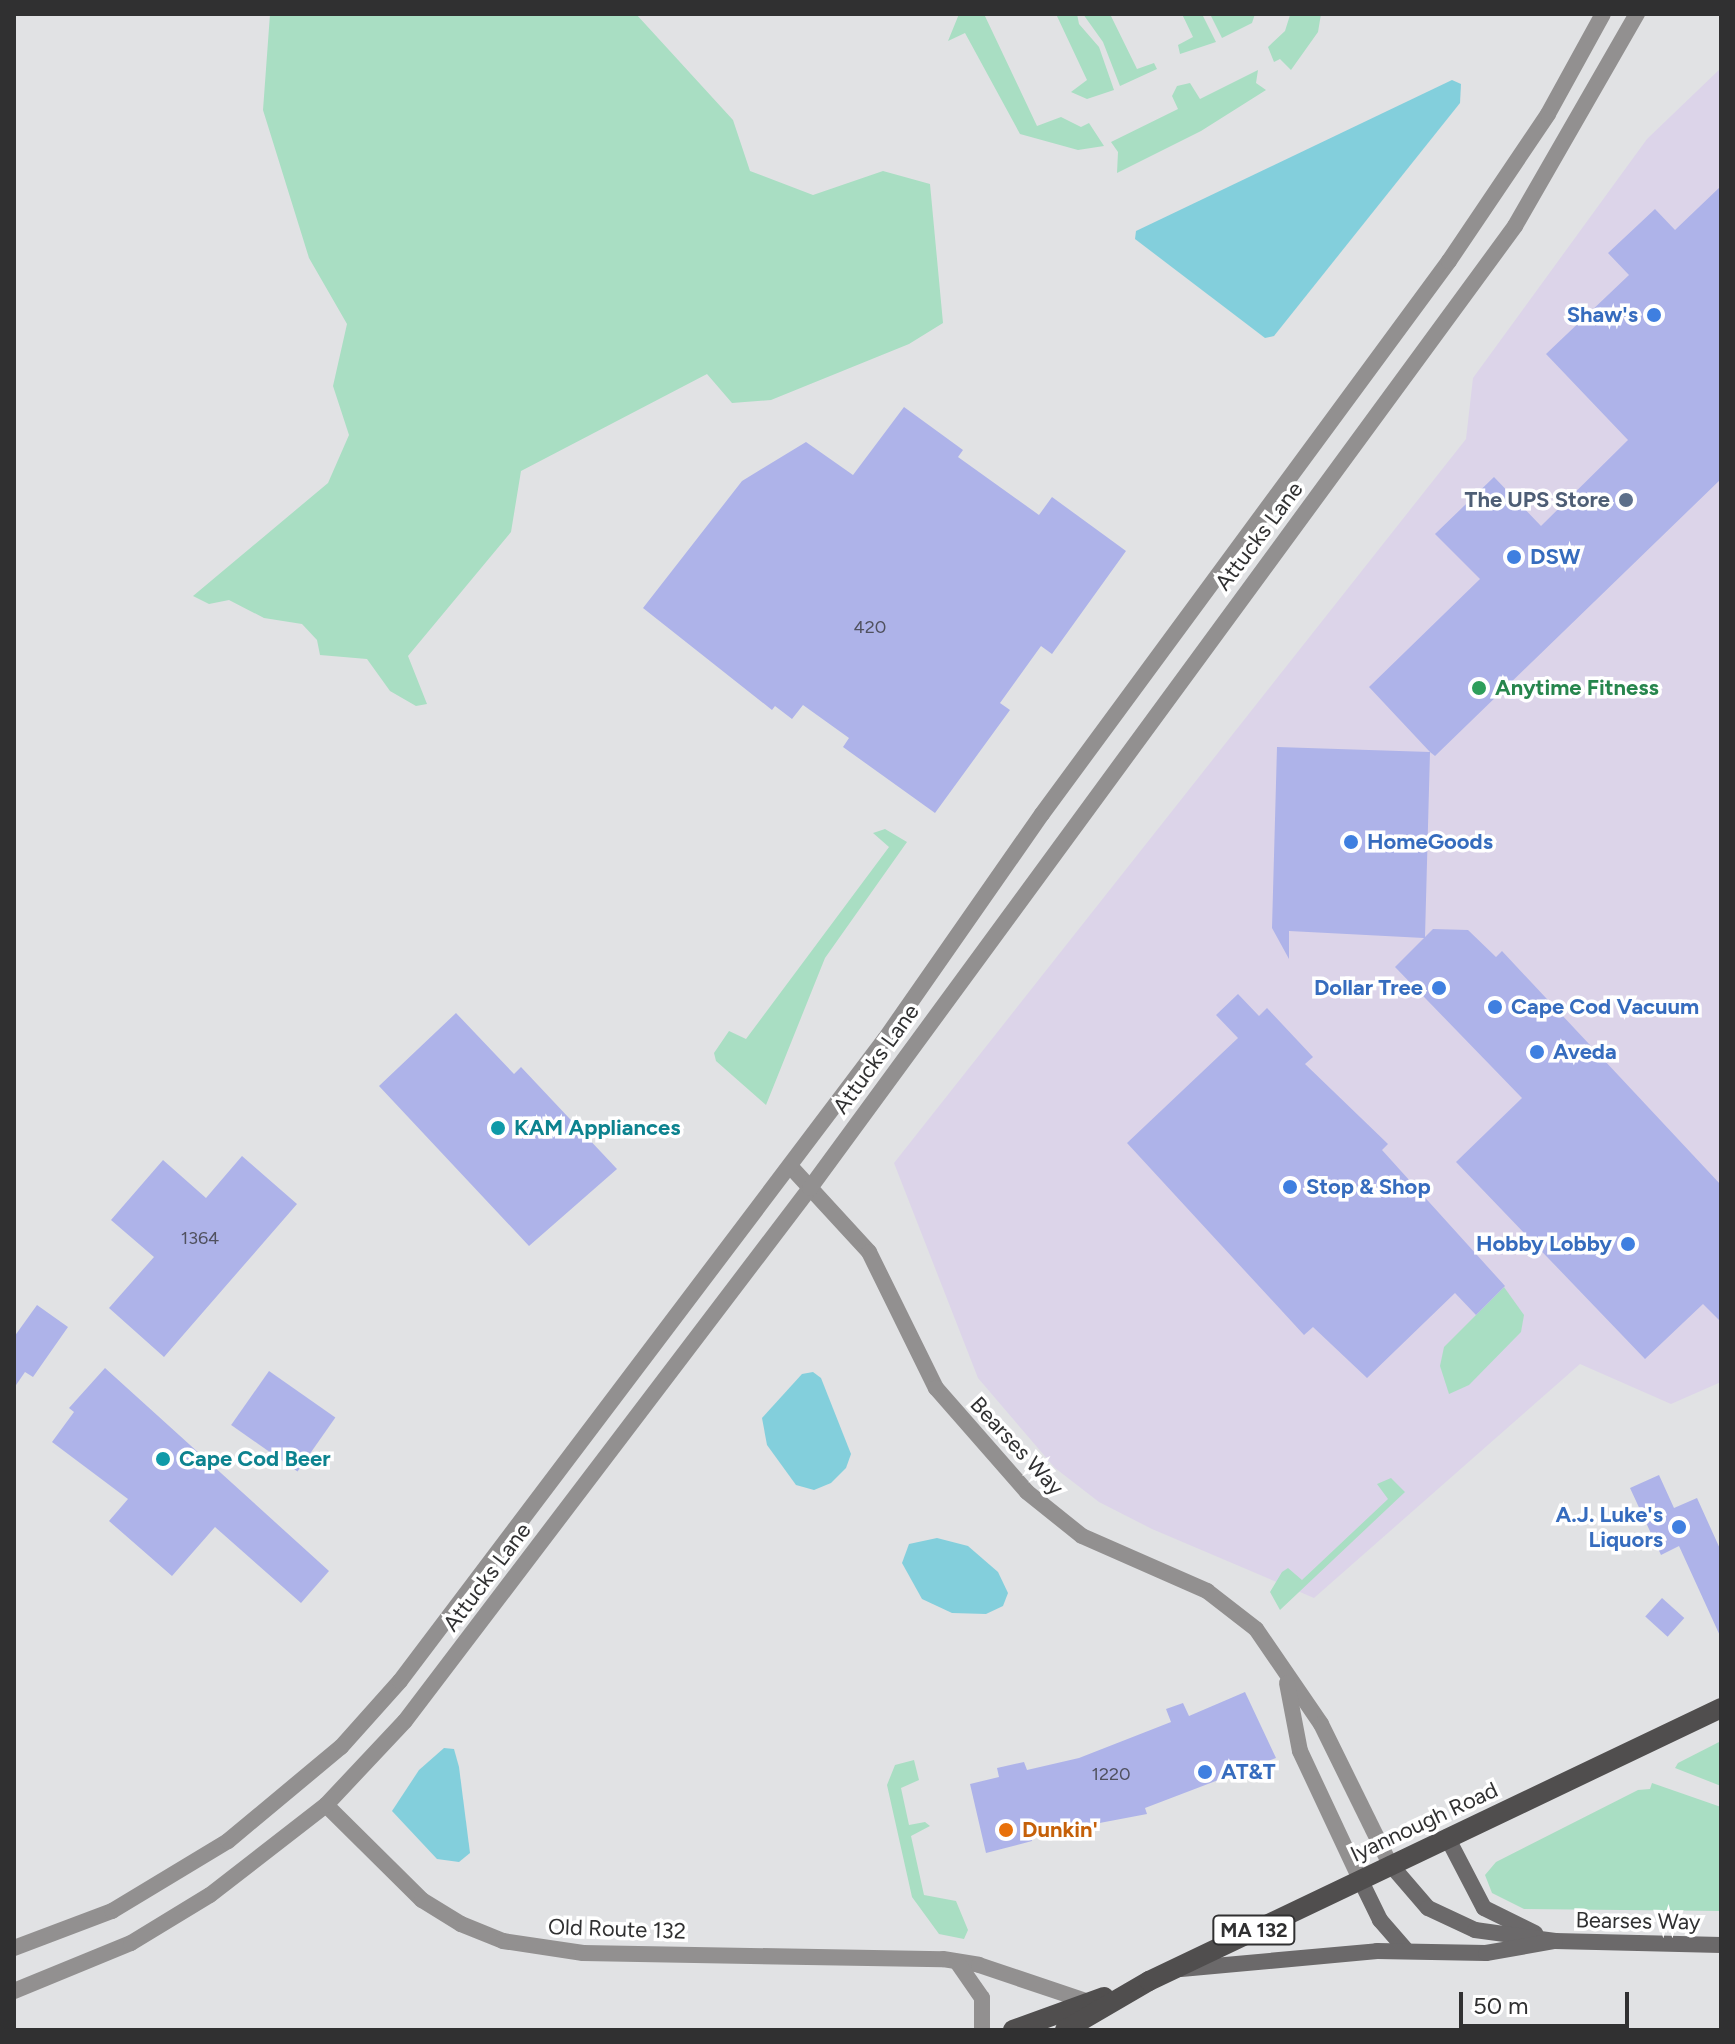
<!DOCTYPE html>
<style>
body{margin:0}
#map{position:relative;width:1735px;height:2044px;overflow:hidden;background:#e1e2e4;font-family:Figtree,sans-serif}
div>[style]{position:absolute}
.commercial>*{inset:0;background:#dcd4e9}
.green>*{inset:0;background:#a9dec3}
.water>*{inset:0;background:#83cfdc}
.building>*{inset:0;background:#aeb3e9;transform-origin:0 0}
.street>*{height:16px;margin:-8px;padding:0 8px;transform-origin:8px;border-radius:8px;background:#929090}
.secondary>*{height:16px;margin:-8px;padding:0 8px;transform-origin:8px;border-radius:8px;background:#6b696a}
.primary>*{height:20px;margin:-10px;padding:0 10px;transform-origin:10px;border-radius:10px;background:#504e4e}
.dots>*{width:22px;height:22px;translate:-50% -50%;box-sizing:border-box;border:4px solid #fff;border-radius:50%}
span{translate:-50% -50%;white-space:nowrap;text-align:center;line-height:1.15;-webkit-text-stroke:7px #fff;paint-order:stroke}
.number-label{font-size:18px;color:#50515f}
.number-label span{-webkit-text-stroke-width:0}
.shield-label span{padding:2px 6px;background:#fff;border:2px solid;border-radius:6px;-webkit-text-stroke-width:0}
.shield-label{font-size:20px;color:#303031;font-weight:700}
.shop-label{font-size:22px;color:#366cbe;font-weight:700}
.right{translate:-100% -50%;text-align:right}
.left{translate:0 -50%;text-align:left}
.service-label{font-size:22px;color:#4e5e75;font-weight:700}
.street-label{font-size:22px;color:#303031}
.leisure-label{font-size:22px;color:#27864d;font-weight:700}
.culture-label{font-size:22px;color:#0d838f;font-weight:700}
.food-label{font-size:22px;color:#c56008;font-weight:700}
.frame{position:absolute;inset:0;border:16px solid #303031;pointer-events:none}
.scale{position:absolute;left:1459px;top:1992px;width:170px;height:36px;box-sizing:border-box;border:4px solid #303031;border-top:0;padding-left:10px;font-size:24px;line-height:28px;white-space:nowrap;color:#303031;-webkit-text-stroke:6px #fff;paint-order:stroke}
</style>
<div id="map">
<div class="commercial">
<i style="clip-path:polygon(1721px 68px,1721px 1382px,1671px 1404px,1580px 1364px,1314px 1598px,1152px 1529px,1099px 1502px,1055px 1468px,978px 1378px,894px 1163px,1466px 439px,1473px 378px,1647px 139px)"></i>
</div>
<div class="green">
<i style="clip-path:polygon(270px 14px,636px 14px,733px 120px,750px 171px,813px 195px,883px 171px,930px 184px,943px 323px,909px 344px,771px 400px,732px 403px,707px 374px,521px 471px,511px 532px,408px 656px,427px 704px,416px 706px,390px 691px,367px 659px,320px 655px,317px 640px,302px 624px,264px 618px,229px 600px,209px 604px,193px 596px,328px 483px,349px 435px,333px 386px,347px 324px,309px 258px,263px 110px)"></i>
<i style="clip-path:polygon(959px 14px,984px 14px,1037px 126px,1061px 117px,1081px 127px,1089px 123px,1104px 146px,1078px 150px,1020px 134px,965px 33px,948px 41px)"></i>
<i style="clip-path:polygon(1056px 14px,1077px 14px,1079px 24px,1099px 47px,1114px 90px,1087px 99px,1071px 92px,1087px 80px)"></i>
<i style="clip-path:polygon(1083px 14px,1110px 14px,1137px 69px,1154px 63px,1157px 69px,1120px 86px,1103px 42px)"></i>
<i style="clip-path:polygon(1182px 14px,1202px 14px,1216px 42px,1180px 54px,1178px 45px,1193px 37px)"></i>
<i style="clip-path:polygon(1210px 14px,1255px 14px,1252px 23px,1222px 38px)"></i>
<i style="clip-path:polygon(1321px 14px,1318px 32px,1291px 70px,1280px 59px,1274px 62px,1268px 47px,1285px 31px,1290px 15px)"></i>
<i style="clip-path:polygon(1258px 70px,1256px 83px,1266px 90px,1201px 131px,1117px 173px,1118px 152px,1111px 142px,1178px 109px,1172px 96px,1177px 86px,1190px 83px,1200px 99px)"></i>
<i style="clip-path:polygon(885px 829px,907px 842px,825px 958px,766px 1105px,716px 1061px,714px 1053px,729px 1031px,746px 1039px,889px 847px,873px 833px)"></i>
<i style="clip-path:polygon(1504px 1287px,1524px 1315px,1521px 1332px,1469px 1385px,1449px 1394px,1440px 1366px,1444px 1347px)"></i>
<i style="clip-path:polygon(1391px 1478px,1405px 1492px,1280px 1610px,1270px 1592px,1282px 1572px,1288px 1568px,1302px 1580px,1388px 1499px,1377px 1484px)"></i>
<i style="clip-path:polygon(1721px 1741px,1721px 1786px,1675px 1768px,1678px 1763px)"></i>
<i style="clip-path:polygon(914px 1760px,919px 1780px,901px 1788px,909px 1825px,925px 1822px,930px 1826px,911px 1836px,924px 1895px,956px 1901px,968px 1930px,964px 1939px,939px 1934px,912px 1897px,887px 1785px,895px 1765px)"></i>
<i style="clip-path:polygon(1652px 1783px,1721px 1807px,1721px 1911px,1524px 1909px,1492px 1893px,1485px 1875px,1496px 1862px,1638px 1790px,1650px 1789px)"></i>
</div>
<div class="water">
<i style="clip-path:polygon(1452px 80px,1461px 84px,1460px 103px,1274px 336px,1265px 338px,1135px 239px,1136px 231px)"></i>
<i style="clip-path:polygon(813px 1372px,821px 1378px,851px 1454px,846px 1468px,831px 1483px,814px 1490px,796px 1485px,767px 1445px,762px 1418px,802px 1374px)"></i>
<i style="clip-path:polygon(937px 1538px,968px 1546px,998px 1572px,1008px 1593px,1003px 1606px,986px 1614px,952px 1613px,922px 1599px,902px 1563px,909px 1544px)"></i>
<i style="clip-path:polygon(444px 1748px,454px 1749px,459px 1767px,470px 1853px,459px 1862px,437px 1859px,392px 1811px,419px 1770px)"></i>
</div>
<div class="building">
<i style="clip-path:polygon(1721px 186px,1721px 479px,1435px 756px,1430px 752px,1425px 937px,1433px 929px,1468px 930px,1496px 957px,1502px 951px,1721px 1185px,1721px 1322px,1703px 1304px,1645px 1359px,1456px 1162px,1522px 1098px,1395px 967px,1424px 938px,1289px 931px,1289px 959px,1272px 928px,1277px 747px,1430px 752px,1369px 687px,1480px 579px,1435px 534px,1494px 477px,1541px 526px,1628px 440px,1546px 354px,1629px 275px,1608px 253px,1655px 209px,1675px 230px)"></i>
<i style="clip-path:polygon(904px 407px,963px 450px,958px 457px,1039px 515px,1052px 497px,1126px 551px,1052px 654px,1041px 646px,1000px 703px,1010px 710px,935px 813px,843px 747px,849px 738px,803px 705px,792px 719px,775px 706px,772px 710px,643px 608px,742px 481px,806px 442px,853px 475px)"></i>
<i style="clip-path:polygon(1238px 994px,1259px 1016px,1267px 1008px,1313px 1057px,1305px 1064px,1388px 1144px,1382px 1150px,1505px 1286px,1476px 1315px,1455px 1293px,1367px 1378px,1313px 1327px,1304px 1335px,1127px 1143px,1238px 1038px,1216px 1015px)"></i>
<i style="clip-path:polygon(456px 1013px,514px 1074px,521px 1067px,617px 1169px,529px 1246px,379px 1086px)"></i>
<i style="clip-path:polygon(242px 1156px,297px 1204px,164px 1357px,109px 1308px,154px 1257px,111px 1220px,163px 1160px,206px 1198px)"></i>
<i style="clip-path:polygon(37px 1305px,68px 1327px,33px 1377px,25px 1372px,14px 1388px,14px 1337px)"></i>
<i style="clip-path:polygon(105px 1368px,329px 1571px,301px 1603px,215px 1527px,172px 1576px,109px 1521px,128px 1499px,52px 1442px,74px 1412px,69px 1408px)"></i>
<i style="left:269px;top:1371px;width:81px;height:66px;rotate:35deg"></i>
<i style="clip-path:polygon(1659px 1475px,1674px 1508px,1697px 1498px,1721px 1551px,1721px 1638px,1679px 1546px,1661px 1555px,1630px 1488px)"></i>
<i style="left:1662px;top:1598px;width:30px;height:25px;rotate:42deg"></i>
<i style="clip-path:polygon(1245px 1692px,1276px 1758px,1145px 1808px,1147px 1814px,1031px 1836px,1032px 1841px,986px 1853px,970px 1784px,999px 1777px,997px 1768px,1024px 1762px,1027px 1770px,1079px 1758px,1171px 1722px,1166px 1709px,1183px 1703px,1189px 1716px)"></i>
</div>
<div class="street">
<i style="left:790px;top:1166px;width:117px;rotate:47.4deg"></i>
<i style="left:869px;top:1252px;width:152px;rotate:63.8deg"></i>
<i style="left:936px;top:1388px;width:138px;rotate:48.8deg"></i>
<i style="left:1027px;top:1492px;width:70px;rotate:38.7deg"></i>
<i style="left:1082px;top:1536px;width:137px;rotate:23.7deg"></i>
<i style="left:1207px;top:1591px;width:62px;rotate:37.8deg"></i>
<i style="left:1256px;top:1629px;width:115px;rotate:55.6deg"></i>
<i style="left:1321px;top:1724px;width:156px;rotate:63.8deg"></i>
<i style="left:1287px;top:1683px;width:69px;rotate:79.2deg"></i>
<i style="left:1300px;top:1751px;width:141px;rotate:64.9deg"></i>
<i style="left:326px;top:1805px;width:135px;rotate:44.7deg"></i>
<i style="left:422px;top:1900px;width:46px;rotate:31.6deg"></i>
<i style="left:461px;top:1924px;width:45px;rotate:22deg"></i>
<i style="left:503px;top:1941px;width:81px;rotate:8.5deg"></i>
<i style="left:583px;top:1953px;width:360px;rotate:1deg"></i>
<i style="left:943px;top:1959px;width:36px;rotate:9deg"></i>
<i style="left:979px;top:1965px;width:116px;rotate:18.6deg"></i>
<i style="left:14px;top:1948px;width:105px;rotate:-20.7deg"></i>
<i style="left:112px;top:1911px;width:135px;rotate:-31.1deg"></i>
<i style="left:228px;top:1841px;width:147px;rotate:-39.8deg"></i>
<i style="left:341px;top:1747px;width:89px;rotate:-48.2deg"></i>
<i style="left:400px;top:1681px;width:805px;rotate:-52.93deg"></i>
<i style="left:885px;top:1039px;width:274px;rotate:-55.1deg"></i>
<i style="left:1042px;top:814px;width:687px;rotate:-53.65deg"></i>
<i style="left:1449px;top:261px;width:177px;rotate:-56deg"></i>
<i style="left:1548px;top:114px;width:114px;rotate:-61.2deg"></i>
<i style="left:957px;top:1962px;width:44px;rotate:55.2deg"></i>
<i style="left:982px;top:1998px;width:32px;rotate:90deg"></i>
<i style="left:14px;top:1991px;width:126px;rotate:-22.3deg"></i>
<i style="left:131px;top:1943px;width:92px;rotate:-31.3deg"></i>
<i style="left:210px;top:1895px;width:147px;rotate:-37.8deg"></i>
<i style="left:326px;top:1805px;width:115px;rotate:-46.8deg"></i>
<i style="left:405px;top:1721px;width:669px;rotate:-52.77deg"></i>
<i style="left:810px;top:1188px;width:1193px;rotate:-53.76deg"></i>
<i style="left:1515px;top:226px;width:245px;rotate:-60.1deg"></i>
</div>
<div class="secondary">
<i style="left:1447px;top:1837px;width:80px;rotate:62.5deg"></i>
<i style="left:1484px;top:1908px;width:57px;rotate:26.1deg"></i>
<i style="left:1390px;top:1864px;width:58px;rotate:49.2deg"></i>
<i style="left:1428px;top:1908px;width:52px;rotate:25.1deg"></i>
<i style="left:1475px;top:1930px;width:81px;rotate:7.8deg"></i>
<i style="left:1555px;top:1941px;width:166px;rotate:1.4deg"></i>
<i style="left:1360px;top:1879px;width:46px;rotate:64deg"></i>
<i style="left:1380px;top:1920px;width:41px;rotate:48.9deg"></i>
<i style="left:1181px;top:1969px;width:197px;rotate:-5.2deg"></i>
<i style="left:1377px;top:1951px;width:109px;rotate:1.1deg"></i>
<i style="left:1486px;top:1953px;width:70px;rotate:-9.9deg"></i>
</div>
<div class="primary">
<i style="left:1013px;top:2030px;width:97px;rotate:-19.9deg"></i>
<i style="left:1065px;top:2030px;width:97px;rotate:-30.3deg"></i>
<i style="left:1149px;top:1981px;width:634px;rotate:-25.51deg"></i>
</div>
<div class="dots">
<i style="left:1654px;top:315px;background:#3f7fe0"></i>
<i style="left:1626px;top:500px;background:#5c6f8a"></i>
<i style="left:1514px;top:557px;background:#3f7fe0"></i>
<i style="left:1479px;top:688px;background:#2e9e5b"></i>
<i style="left:1351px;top:842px;background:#3f7fe0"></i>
<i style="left:1439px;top:988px;background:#3f7fe0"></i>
<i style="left:1495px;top:1007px;background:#3f7fe0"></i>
<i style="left:1537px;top:1052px;background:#3f7fe0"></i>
<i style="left:498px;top:1128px;background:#0f9aa8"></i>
<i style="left:1290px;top:1187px;background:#3f7fe0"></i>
<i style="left:1628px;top:1244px;background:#3f7fe0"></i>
<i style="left:163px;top:1459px;background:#0f9aa8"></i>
<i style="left:1679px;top:1527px;background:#3f7fe0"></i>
<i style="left:1205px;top:1772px;background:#3f7fe0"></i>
<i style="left:1006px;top:1830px;background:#e8710a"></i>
</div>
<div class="number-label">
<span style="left:870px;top:627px">420</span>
<span style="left:200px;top:1238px">1364</span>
<span style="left:1111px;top:1774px">1220</span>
</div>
<div class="shield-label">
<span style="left:1254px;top:1930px">MA 132</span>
</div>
<div class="shop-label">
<span class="right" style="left:1638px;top:315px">Shaw's</span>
<span class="left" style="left:1530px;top:557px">DSW</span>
<span class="left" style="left:1367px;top:842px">HomeGoods</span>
<span class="right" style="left:1423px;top:988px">Dollar Tree</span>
<span class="left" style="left:1511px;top:1007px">Cape Cod Vacuum</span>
<span class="left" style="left:1553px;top:1052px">Aveda</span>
<span class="left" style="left:1306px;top:1187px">Stop &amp; Shop</span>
<span class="right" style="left:1612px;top:1244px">Hobby Lobby</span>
<span class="right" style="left:1663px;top:1527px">A.J. Luke's<br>Liquors</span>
<span class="left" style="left:1221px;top:1772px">AT&amp;T</span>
</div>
<div class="service-label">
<span class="right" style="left:1610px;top:500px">The UPS Store</span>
</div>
<div class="street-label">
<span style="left:1259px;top:536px;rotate:-53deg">Attucks Lane</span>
<span style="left:876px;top:1059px;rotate:-54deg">Attucks Lane</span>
<span style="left:1017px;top:1446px;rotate:47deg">Bearses Way</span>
<span style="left:487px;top:1577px;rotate:-53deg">Attucks Lane</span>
<span style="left:1424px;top:1822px;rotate:-25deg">Iyannough Road</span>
<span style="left:1638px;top:1921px;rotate:1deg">Bearses Way</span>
<span style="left:617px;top:1929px;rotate:2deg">Old Route 132</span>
</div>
<div class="leisure-label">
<span class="left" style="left:1495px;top:688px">Anytime Fitness</span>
</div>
<div class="culture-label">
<span class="left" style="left:514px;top:1128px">KAM Appliances</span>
<span class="left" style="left:179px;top:1459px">Cape Cod Beer</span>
</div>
<div class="food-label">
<span class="left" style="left:1022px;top:1830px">Dunkin'</span>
</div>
<div class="frame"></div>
<div class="scale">50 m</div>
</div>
